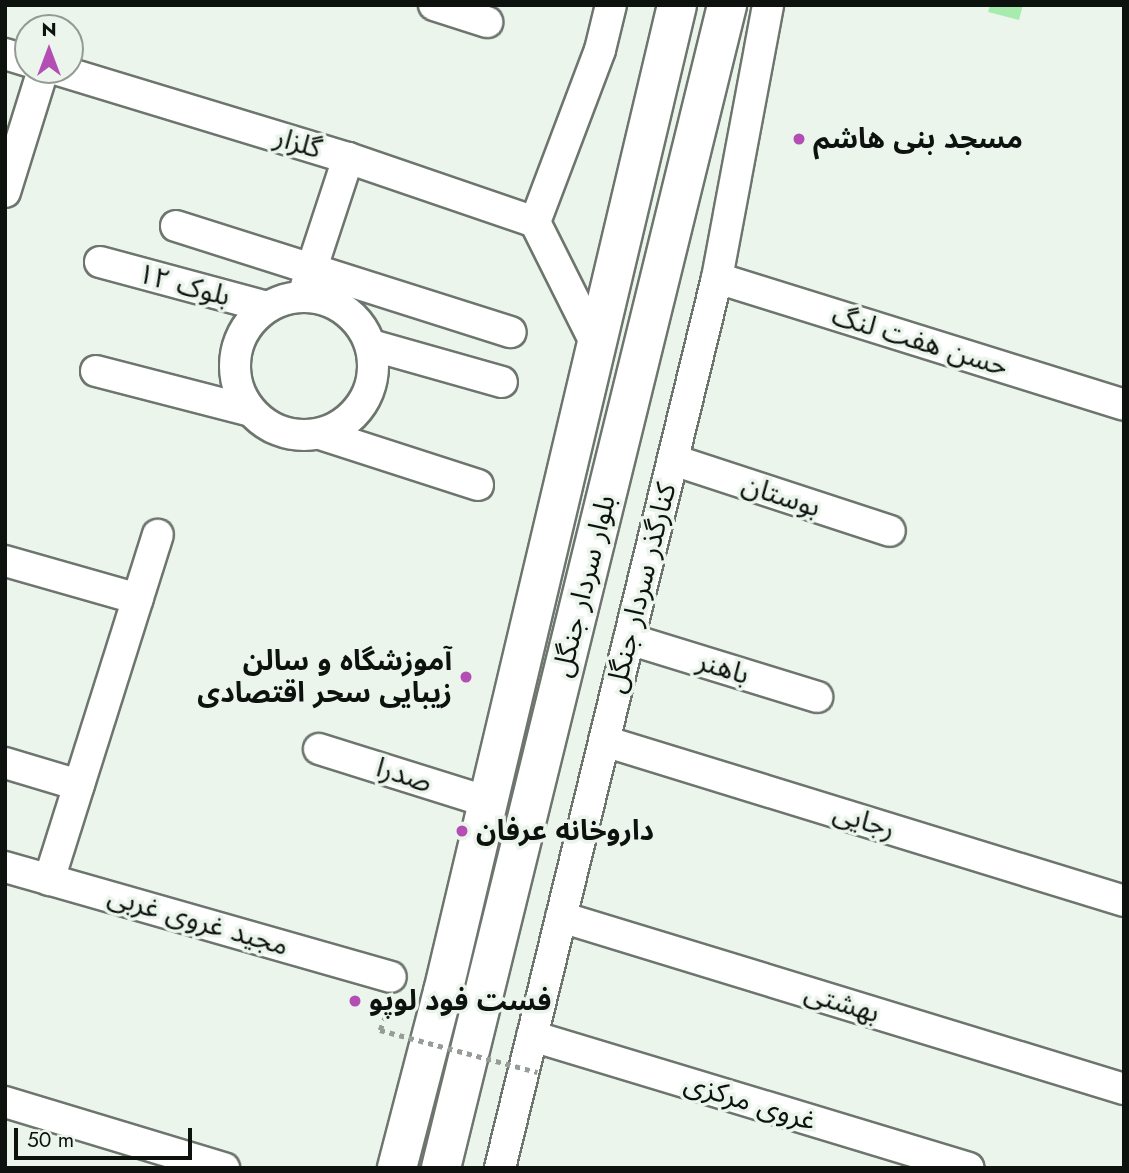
<!DOCTYPE html>
<meta charset="utf-8">
<style>
body{margin:0}
#map{position:relative;width:1129px;height:1173px;overflow:hidden;background:#ebf5ec;font-family:Jost,"Noto Sans Arabic",sans-serif}
div>[style]{position:absolute}
.green>*{inset:0;background:#a7ecae}
.path>*{height:4.5px;margin-top:-2.25px;transform-origin:0;background:repeating-linear-gradient(90deg,#959d96 0 5px,transparent 0 10px)}
.roads{filter:drop-shadow(2px 0 #6d756e) drop-shadow(-2px 0 #6d756e) drop-shadow(0 2px #6d756e) drop-shadow(0 -2px #6d756e)}
.minor>*{height:30px;margin:-15px;padding:0 15px;transform-origin:15px;border-radius:15px;background:#fff}
.minor>.ring{margin:-15px;padding:0;box-sizing:content-box;background:none;border:30px solid #fff;border-radius:50%}
.major>*{height:38px;margin:-19px;padding:0 19px;transform-origin:19px;border-radius:19px;background:#fff}
.path-bridge>*{height:4.5px;margin-top:-2.25px;transform-origin:0;background:repeating-linear-gradient(90deg,#959d96 0 5px,transparent 0 10px)}
.dots>*{width:19px;height:19px;translate:-50% -50%;box-sizing:border-box;border:4px solid #ebf5ec;border-radius:50%}
span{translate:-50% -50%;white-space:nowrap;text-align:center;line-height:1.15;-webkit-text-stroke:7px #ebf5ec;paint-order:stroke}
.poi-label{font-size:28px;color:#0e120f;font-weight:700}
.left{translate:0 -50%;text-align:left}
.right{translate:-100% -50%;text-align:right}
.street-label{font-size:28px;color:#0e120f}
.frame{position:absolute;inset:0;border:7px solid #0e120f;pointer-events:none}
.north{position:absolute;left:14px;top:14px;width:70px;height:70px;box-sizing:border-box;background:#ebf5ec;border:2px solid #939a94;border-radius:50%;rotate:0deg;font-size:19px;font-weight:700;line-height:28px;text-align:center;color:#0e120f}
.north::after{content:'';display:block;margin:auto;width:24px;height:32px;background:#b24eb4;clip-path:polygon(50% 0,100% 100%,50% 72%,0 100%)}
.scale{position:absolute;left:14px;top:1128px;width:178px;height:32px;box-sizing:border-box;border:4px solid #0e120f;border-top:0;padding-left:9px;font-size:21px;line-height:24px;white-space:nowrap;color:#0e120f;-webkit-text-stroke:5px #ebf5ec;paint-order:stroke}
</style>
<div id="map">
<div class="green">
<i style="clip-path:polygon(990px 5px,1023px 5px,1019px 20px,988px 12px)"></i>
</div>
<div class="path">
<i style="left:380px;top:1030px;width:26px;rotate:-69deg"></i>
<i style="left:389px;top:1006px;width:19px;rotate:12deg"></i>
</div>
<div class="roads">
<div class="minor">
<i style="left:434px;top:5px;width:56px;rotate:17.8deg"></i>
<i style="left:5px;top:54px;width:24px;rotate:17deg"></i>
<i style="left:58px;top:70px;width:303px;rotate:16.9deg"></i>
<i style="left:348px;top:158px;width:198px;rotate:18.9deg"></i>
<i style="left:5px;top:192px;width:128px;rotate:-72.7deg"></i>
<i style="left:176px;top:226px;width:351px;rotate:17.6deg"></i>
<i style="left:100px;top:262px;width:173px;rotate:15.1deg"></i>
<i style="left:717px;top:278px;width:426px;rotate:17.3deg"></i>
<i style="left:306px;top:286px;width:135px;rotate:-71.8deg"></i>
<i class="ring" style="left:235px;top:297px;width:108px;height:108px"></i>
<i style="left:596px;top:344px;width:136px;rotate:-116.6deg"></i>
<i style="left:535px;top:222px;width:184px;rotate:-69.3deg"></i>
<i style="left:600px;top:50px;width:46px;rotate:-76.3deg"></i>
<i style="left:371px;top:345px;width:136px;rotate:15.8deg"></i>
<i style="left:96px;top:371px;width:160px;rotate:14.5deg"></i>
<i style="left:320px;top:434px;width:166px;rotate:17.9deg"></i>
<i style="left:673px;top:460px;width:228px;rotate:18.1deg"></i>
<i style="left:5px;top:561px;width:138px;rotate:15.9deg"></i>
<i style="left:629px;top:639px;width:197px;rotate:17.1deg"></i>
<i style="left:604px;top:741px;width:544px;rotate:17.1deg"></i>
<i style="left:319px;top:749px;width:177px;rotate:17.4deg"></i>
<i style="left:5px;top:763px;width:77px;rotate:16.6deg"></i>
<i style="left:5px;top:867px;width:401px;rotate:15.9deg"></i>
<i style="left:49px;top:880px;width:362px;rotate:-72.5deg"></i>
<i style="left:561px;top:917px;width:589px;rotate:16.99deg"></i>
<i style="left:532px;top:1036px;width:456px;rotate:16.8deg"></i>
<i style="left:5px;top:1102px;width:229px;rotate:16.8deg"></i>
<i style="left:500px;top:1168px;width:916px;rotate:-76.3deg"></i>
<i style="left:717px;top:278px;width:278px;rotate:-79.4deg"></i>
</div>
<div class="major">
<i style="left:397px;top:1168px;width:182px;rotate:-75.4deg"></i>
<i style="left:443px;top:992px;width:1014px;rotate:-76.66deg"></i>
<i style="left:441px;top:1168px;width:1198px;rotate:-76.18deg"></i>
</div>
</div>
<div class="path-bridge">
<i style="left:380px;top:1030px;width:163px;rotate:15deg"></i>
</div>
<div class="dots">
<i style="left:799px;top:139px;background:#b24eb4"></i>
<i style="left:466px;top:677px;background:#b24eb4"></i>
<i style="left:462px;top:831px;background:#b24eb4"></i>
<i style="left:355px;top:1001px;background:#b24eb4"></i>
</div>
<div class="poi-label">
<span class="left" style="left:813px;top:139px">مسجد بنی هاشم</span>
<span class="right" style="left:452px;top:677px">آموزشگاه و سالن<br>زیبایی سحر اقتصادی</span>
<span class="left" style="left:476px;top:831px">داروخانه عرفان</span>
<span class="left" style="left:369px;top:1001px">فست فود لوپو</span>
</div>
<div class="street-label">
<span style="left:298px;top:143px;rotate:17deg">گلزار</span>
<span style="left:184px;top:285px;rotate:15deg">بلوک ۱۲</span>
<span style="left:920px;top:341px;rotate:17deg">حسن هفت لنگ</span>
<span style="left:781px;top:496px;rotate:18deg">بوستان</span>
<span style="left:584px;top:586px;rotate:-76deg">بلوار سردار جنگل</span>
<span style="left:641px;top:588px;rotate:-76deg">کنارگذر سردار جنگل</span>
<span style="left:723px;top:668px;rotate:17deg">باهنر</span>
<span style="left:404px;top:775px;rotate:17deg">صدرا</span>
<span style="left:864px;top:821px;rotate:17deg">رجایی</span>
<span style="left:198px;top:921px;rotate:16deg">مجید غروی غربی</span>
<span style="left:842px;top:1003px;rotate:17deg">بهشتی</span>
<span style="left:750px;top:1102px;rotate:17deg">غروی مرکزی</span>
</div>
<div class="frame"></div>
<div class="north">N</div>
<div class="scale">50 m</div>
</div>
